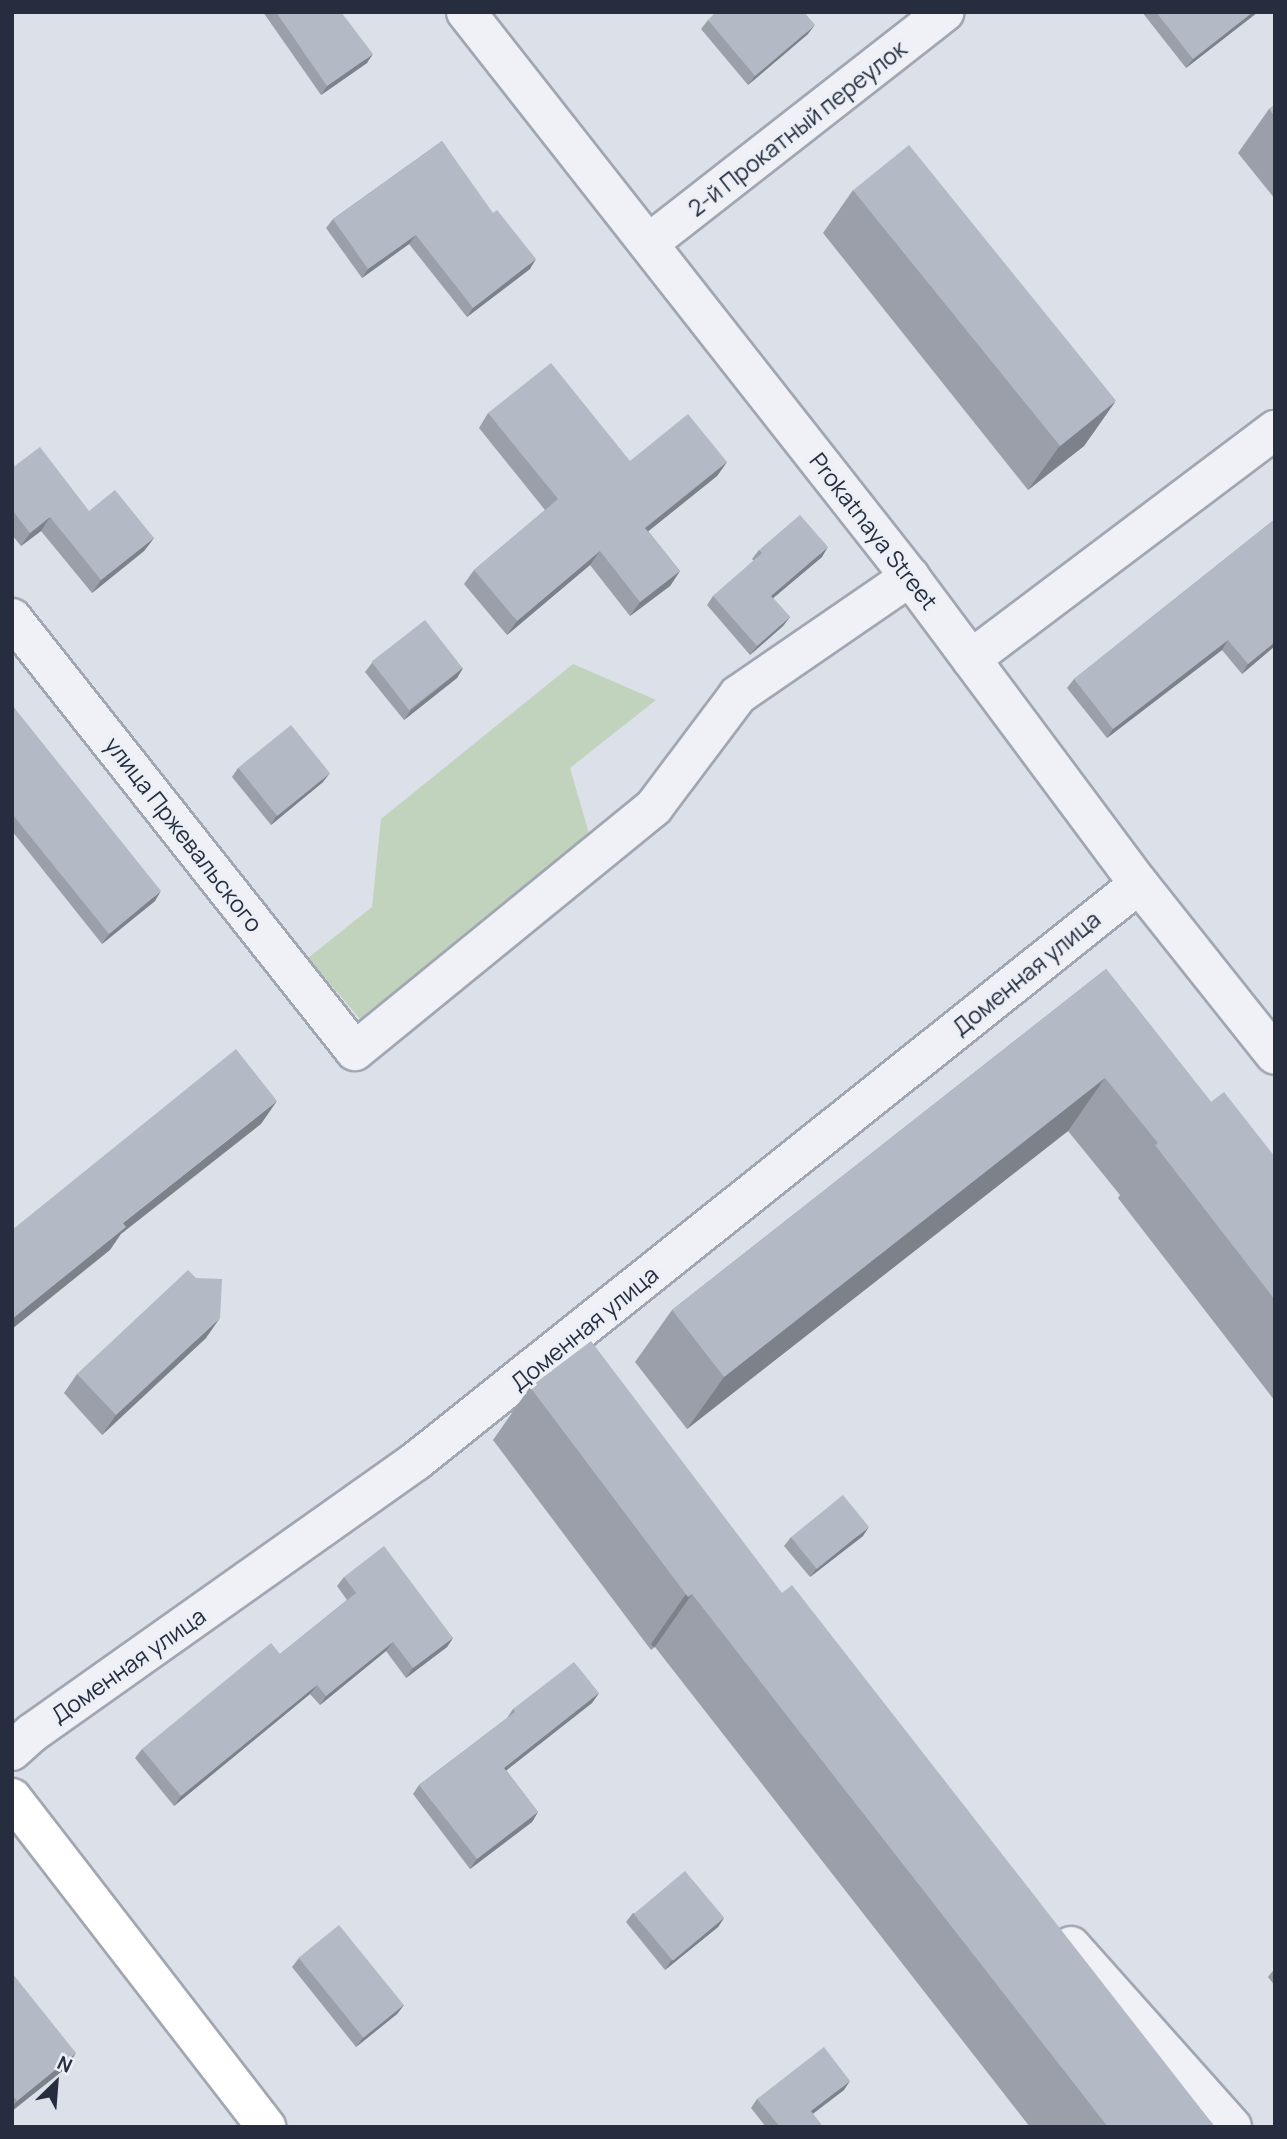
<!DOCTYPE html>
<meta charset="utf-8">
<style>
body{margin:0}
#map{position:relative;width:1287px;height:2139px;overflow:hidden;background:#dce0e8;font-family:Manrope,sans-serif}
div>[style]{position:absolute}
.green>*{inset:0;background:#c1d2bd}
.roads{filter:drop-shadow(2px 0 #a1a7b2) drop-shadow(-2px 0 #a1a7b2) drop-shadow(0 2px #a1a7b2) drop-shadow(0 -2px #a1a7b2)}
.minor>*{height:38px;margin:-19px;padding:0 19px;transform-origin:19px;border-radius:19px;background:#eff1f6}
.secondary>*{height:38px;margin:-19px;padding:0 19px;transform-origin:19px;border-radius:19px;background:#fff}
.wall>*{inset:0;background:#9a9fa9}
.shaded-wall>*{inset:0;background:#7d828a;transform-origin:0 0}
.building>*{inset:0;background:#b3b9c5;transform-origin:0 0}
span{translate:-50% -50%;white-space:nowrap;text-align:center;line-height:1.15;-webkit-text-stroke:6px #eceff5;paint-order:stroke}
.street-label{font-size:23px;color:#252d3f}
.frame{position:absolute;inset:0;border:14px solid #252d3f;pointer-events:none}
.north{position:absolute;left:21px;top:2048px;width:70px;height:70px;-webkit-text-stroke:5px #eceff5;paint-order:stroke;rotate:25deg;font-size:19px;font-weight:700;line-height:28px;text-align:center;color:#252d3f}
.north::after{content:'';display:block;margin:auto;width:24px;height:32px;background:#252d3f;clip-path:polygon(50% 0,100% 100%,50% 72%,0 100%)}
</style>
<div id="map">
<div class="green">
<i style="clip-path:polygon(573px 664px,656px 700px,570px 768px,590px 837px,360px 1019px,308px 958px,372px 907px,381px 819px)"></i>
</div>
<div class="roads">
<div class="minor">
<i style="left:466px;top:12px;width:719px;rotate:51.84deg"></i>
<i style="left:910px;top:577px;width:383px;rotate:53.3deg"></i>
<i style="left:1139px;top:884px;width:218px;rotate:51.5deg"></i>
<i style="left:649px;top:243px;width:375px;rotate:-38deg"></i>
<i style="left:12px;top:618px;width:552px;rotate:51.62deg"></i>
<i style="left:355px;top:1051px;width:386px;rotate:-39.2deg"></i>
<i style="left:654px;top:807px;width:140px;rotate:-53.1deg"></i>
<i style="left:738px;top:695px;width:209px;rotate:-34.5deg"></i>
<i style="left:971px;top:659px;width:381px;rotate:-37deg"></i>
<i style="left:12px;top:1751px;width:27px;rotate:-42deg"></i>
<i style="left:32px;top:1733px;width:471px;rotate:-35.3deg"></i>
<i style="left:416px;top:1461px;width:925px;rotate:-38.59deg"></i>
<i style="left:1071px;top:1946px;width:242px;rotate:48.3deg"></i>
</div>
<div class="secondary">
<i style="left:12px;top:1798px;width:416px;rotate:52.3deg"></i>
</div>
</div>
<div class="wall">
<i style="clip-path:polygon(263px 12px,341px 12px,367px 63px,321px 95px)"></i>
<i style="clip-path:polygon(1142px 12px,1258px 12px,1186px 68px)"></i>
<i style="clip-path:polygon(708px 20px,808px 34px,748px 85px,701px 29px)"></i>
<i style="clip-path:polygon(1275px 105px,1275px 199px,1238px 153px,1269px 109px)"></i>
<i style="clip-path:polygon(442px 141px,530px 269px,467px 317px,409px 244px,362px 278px,326px 228px,333px 219px)"></i>
<i style="clip-path:polygon(853px 190px,1115px 402px,1084px 446px,1028px 490px,823px 233px)"></i>
<i style="clip-path:polygon(488px 413px,630px 461px,727px 462px,717px 476px,648px 531px,680px 571px,670px 586px,630px 616px,590px 565px,507px 635px,464px 584px,474px 570px,545px 510px,479px 428px)"></i>
<i style="clip-path:polygon(12px 468px,89px 511px,154px 538px,144px 551px,92px 593px,41px 531px,21px 546px,12px 535px)"></i>
<i style="clip-path:polygon(1275px 519px,1275px 646px,1242px 674px,1222px 650px,1107px 738px,1067px 688px,1074px 679px)"></i>
<i style="clip-path:polygon(759px 550px,822px 557px,773px 598px,790px 617px,783px 626px,750px 655px,707px 605px,713px 596px,754px 561px,752px 559px)"></i>
<i style="clip-path:polygon(372px 663px,463px 668px,457px 678px,404px 720px,365px 672px)"></i>
<i style="clip-path:polygon(12px 705px,155px 901px,102px 944px,12px 831px)"></i>
<i style="clip-path:polygon(238px 768px,323px 782px,271px 825px,232px 777px)"></i>
<i style="clip-path:polygon(1106px 969px,1211px 1102px,1275px 1157px,1275px 1401px,1118px 1198px,1120px 1195px,1068px 1131px,687px 1429px,635px 1362px,672px 1310px)"></i>
<i style="clip-path:polygon(206px 1338px,102px 1435px,64px 1393px,77px 1374px)"></i>
<i style="clip-path:polygon(530px 1387px,782px 1593px,1215px 2127px,1030px 2127px,655px 1647px,651px 1650px,493px 1440px)"></i>
<i style="clip-path:polygon(863px 1536px,810px 1577px,784px 1546px,791px 1537px)"></i>
<i style="clip-path:polygon(344px 1577px,453px 1638px,447px 1647px,406px 1678px,386px 1651px,320px 1705px,310px 1694px,174px 1806px,135px 1758px,142px 1749px,280px 1654px,347px 1600px,337px 1586px)"></i>
<i style="clip-path:polygon(599px 1693px,592px 1703px,506px 1770px,538px 1812px,532px 1822px,470px 1869px,413px 1794px,419px 1785px,507px 1718px,513px 1709px)"></i>
<i style="clip-path:polygon(633px 1913px,724px 1918px,718px 1927px,665px 1970px,626px 1922px)"></i>
<i style="clip-path:polygon(299px 1958px,404px 2005px,397px 2014px,356px 2047px,292px 1967px)"></i>
<i style="clip-path:polygon(1275px 1968px,1275px 1986px,1268px 1977px)"></i>
<i style="clip-path:polygon(12px 1973px,66px 2068px,12px 2111px)"></i>
<i style="clip-path:polygon(844px 2090px,813px 2114px,823px 2127px,766px 2127px,751px 2108px,757px 2099px)"></i>
</div>
<div class="shaded-wall">
<i style="clip-path:polygon(1253px 12px,1258px 12px,1186px 68px,1193px 59px)"></i>
<i style="clip-path:polygon(815px 25px,808px 34px,748px 85px,755px 76px)"></i>
<i style="clip-path:polygon(373px 54px,367px 63px,321px 95px,327px 86px)"></i>
<i style="clip-path:polygon(416px 235px,409px 244px,362px 278px,368px 269px)"></i>
<i style="clip-path:polygon(536px 259px,530px 269px,467px 317px,473px 308px)"></i>
<i style="clip-path:polygon(1115px 402px,1084px 446px,1028px 490px,1059px 447px)"></i>
<i style="clip-path:polygon(727px 462px,717px 476px,635px 542px,645px 528px)"></i>
<i style="clip-path:polygon(50px 517px,41px 531px,21px 546px,30px 533px)"></i>
<i style="clip-path:polygon(154px 538px,144px 551px,92px 593px,101px 580px)"></i>
<i style="clip-path:polygon(828px 547px,822px 557px,765px 605px,771px 596px)"></i>
<i style="clip-path:polygon(600px 551px,590px 565px,507px 635px,517px 621px)"></i>
<i style="clip-path:polygon(680px 571px,670px 586px,630px 616px,640px 602px)"></i>
<i style="clip-path:polygon(790px 617px,783px 626px,750px 655px,757px 646px)"></i>
<i style="clip-path:polygon(1228px 640px,1222px 650px,1107px 738px,1113px 729px)"></i>
<i style="clip-path:polygon(1275px 642px,1275px 646px,1242px 674px,1248px 664px)"></i>
<i style="clip-path:polygon(463px 668px,457px 678px,404px 720px,411px 710px)"></i>
<i style="clip-path:polygon(330px 773px,323px 782px,271px 825px,277px 815px)"></i>
<i style="clip-path:polygon(161px 891px,155px 901px,102px 944px,109px 934px)"></i>
<i style="clip-path:polygon(1105px 1078px,1068px 1131px,687px 1429px,724px 1377px)"></i>
<i style="clip-path:polygon(277px 1101px,261px 1124px,121px 1234px,110px 1250px,12px 1329px,12px 1319px,123px 1223px)"></i>
<i style="clip-path:polygon(220px 1318px,206px 1338px,102px 1435px,116px 1415px)"></i>
<i style="clip-path:polygon(869px 1527px,863px 1536px,810px 1577px,817px 1568px)"></i>
<i style="left:692px;top:1594px;width:65px;height:5px;rotate:125deg"></i>
<i style="clip-path:polygon(453px 1638px,447px 1647px,406px 1678px,413px 1668px)"></i>
<i style="clip-path:polygon(393px 1642px,386px 1651px,320px 1705px,326px 1696px)"></i>
<i style="clip-path:polygon(317px 1685px,310px 1694px,174px 1806px,181px 1796px)"></i>
<i style="clip-path:polygon(599px 1693px,592px 1703px,498px 1777px,504px 1768px)"></i>
<i style="clip-path:polygon(538px 1812px,532px 1822px,470px 1869px,477px 1859px)"></i>
<i style="clip-path:polygon(724px 1918px,718px 1927px,665px 1970px,671px 1961px)"></i>
<i style="clip-path:polygon(404px 2005px,397px 2014px,356px 2047px,363px 2038px)"></i>
<i style="clip-path:polygon(76px 2053px,66px 2068px,12px 2111px,12px 2107px,17px 2101px)"></i>
<i style="clip-path:polygon(850px 2081px,844px 2090px,804px 2120px,811px 2111px)"></i>
</div>
<div class="building">
<i style="clip-path:polygon(276px 12px,341px 12px,373px 54px,327px 86px)"></i>
<i style="clip-path:polygon(716px 12px,804px 12px,815px 25px,755px 76px,708px 20px)"></i>
<i style="clip-path:polygon(1156px 12px,1253px 12px,1193px 59px)"></i>
<i style="clip-path:polygon(1275px 105px,1275px 117px,1269px 109px)"></i>
<i style="clip-path:polygon(442px 141px,493px 213px,497px 210px,536px 259px,473px 308px,416px 235px,368px 269px,333px 219px)"></i>
<i style="left:909px;top:145px;width:329px;height:72px;rotate:51deg"></i>
<i style="clip-path:polygon(551px 363px,630px 461px,688px 414px,727px 462px,645px 528px,680px 571px,640px 602px,600px 551px,517px 621px,474px 570px,558px 499px,488px 413px)"></i>
<i style="clip-path:polygon(40px 447px,89px 511px,115px 490px,154px 538px,101px 580px,50px 517px,30px 533px,12px 510px,12px 468px)"></i>
<i style="clip-path:polygon(800px 515px,828px 547px,771px 596px,790px 617px,757px 646px,713px 596px,762px 553px,759px 550px)"></i>
<i style="clip-path:polygon(1275px 519px,1275px 642px,1248px 664px,1228px 640px,1113px 729px,1074px 679px)"></i>
<i style="left:425px;top:620px;width:61px;height:68px;rotate:52deg"></i>
<i style="clip-path:polygon(12px 705px,161px 891px,109px 934px,12px 814px)"></i>
<i style="left:291px;top:725px;width:62px;height:68px;rotate:51deg"></i>
<i style="clip-path:polygon(1106px 969px,1211px 1102px,1224px 1092px,1275px 1157px,1275px 1300px,1155px 1145px,1158px 1143px,1105px 1078px,724px 1377px,672px 1310px)"></i>
<i style="clip-path:polygon(236px 1049px,277px 1101px,123px 1223px,126px 1227px,12px 1319px,12px 1230px)"></i>
<i style="clip-path:polygon(188px 1270px,196px 1278px,222px 1279px,220px 1318px,116px 1415px,77px 1374px)"></i>
<i style="clip-path:polygon(591px 1341px,782px 1593px,792px 1585px,1215px 2127px,1108px 2127px,692px 1594px,688px 1597px,530px 1387px)"></i>
<i style="left:843px;top:1495px;width:41px;height:67px;rotate:51deg"></i>
<i style="clip-path:polygon(384px 1546px,453px 1638px,413px 1668px,393px 1642px,326px 1696px,317px 1685px,181px 1796px,142px 1749px,271px 1643px,280px 1654px,356px 1593px,344px 1577px)"></i>
<i style="clip-path:polygon(574px 1662px,599px 1693px,504px 1768px,538px 1812px,477px 1859px,419px 1785px,515px 1712px,513px 1709px)"></i>
<i style="left:685px;top:1871px;width:61px;height:67px;rotate:50deg"></i>
<i style="left:339px;top:1925px;width:103px;height:52px;rotate:51deg"></i>
<i style="clip-path:polygon(12px 1973px,76px 2053px,17px 2101px,12px 2095px)"></i>
<i style="clip-path:polygon(824px 2047px,850px 2081px,811px 2111px,823px 2127px,780px 2127px,757px 2099px)"></i>
</div>
<div class="street-label">
<span style="left:797px;top:128px;rotate:-38deg">2-й Прокатный переулок</span>
<span style="left:874px;top:531px;rotate:52deg">Prokatnaya Street</span>
<span style="left:184px;top:834px;rotate:52deg">улица Пржевальского</span>
<span style="left:1026px;top:973px;rotate:-39deg">Доменная улица</span>
<span style="left:584px;top:1328px;rotate:-39deg">Доменная улица</span>
<span style="left:128px;top:1665px;rotate:-35deg">Доменная улица</span>
</div>
<div class="frame"></div>
<div class="north">N</div>
</div>
